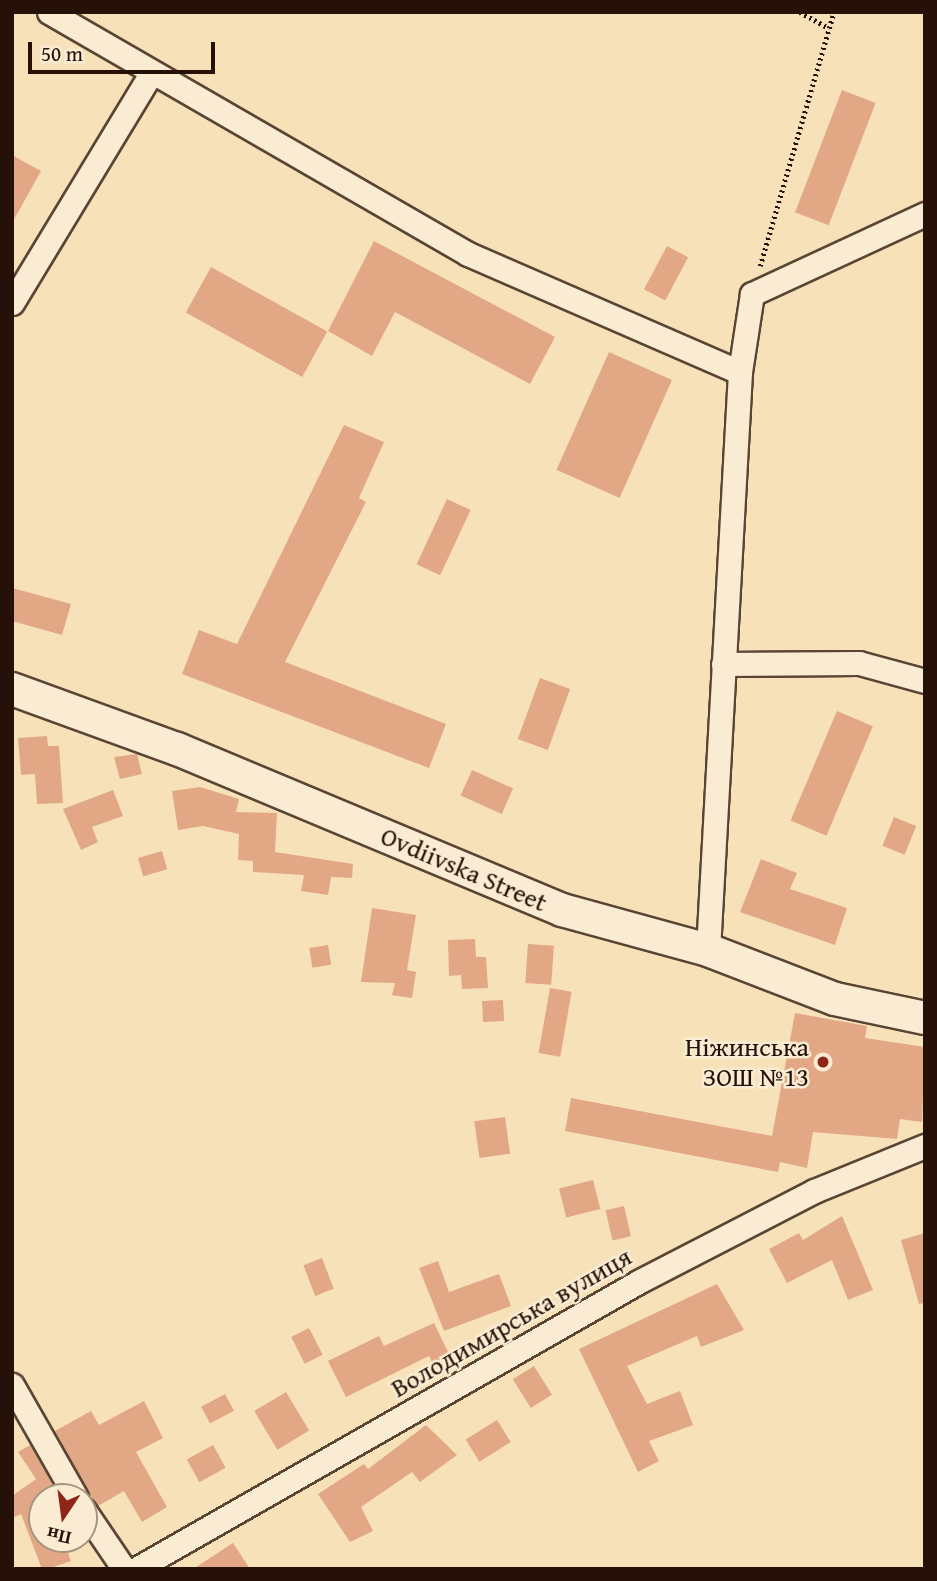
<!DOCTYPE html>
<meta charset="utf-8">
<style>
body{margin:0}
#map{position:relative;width:937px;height:1581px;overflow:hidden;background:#f7e1b9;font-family:"Gentium Book Plus",serif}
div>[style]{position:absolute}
.building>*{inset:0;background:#e2a885;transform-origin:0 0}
.path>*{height:4.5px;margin-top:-2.25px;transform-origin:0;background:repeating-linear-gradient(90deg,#261108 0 2px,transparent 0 5.5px)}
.roads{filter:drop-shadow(2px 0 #5a4534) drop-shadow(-2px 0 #5a4534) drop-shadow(0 2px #5a4534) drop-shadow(0 -2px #5a4534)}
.minor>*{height:23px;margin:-11.5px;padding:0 11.5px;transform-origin:11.5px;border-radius:11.5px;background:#faecd2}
.secondary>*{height:32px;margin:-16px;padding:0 16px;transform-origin:16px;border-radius:16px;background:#faecd2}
.dots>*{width:19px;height:19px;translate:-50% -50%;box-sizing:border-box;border:4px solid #faecd2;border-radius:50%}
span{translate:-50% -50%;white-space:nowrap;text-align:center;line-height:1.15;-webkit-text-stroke:5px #faecd2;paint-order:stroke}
.street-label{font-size:26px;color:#261108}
.poi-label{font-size:26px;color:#261108}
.right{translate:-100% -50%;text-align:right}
.frame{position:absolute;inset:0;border:14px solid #261108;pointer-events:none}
.north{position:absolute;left:28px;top:1483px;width:70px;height:70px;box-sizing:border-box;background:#faecd2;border:2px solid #a59481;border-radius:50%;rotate:193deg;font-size:19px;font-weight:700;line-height:28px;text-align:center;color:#261108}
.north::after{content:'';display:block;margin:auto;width:24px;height:32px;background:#8f2418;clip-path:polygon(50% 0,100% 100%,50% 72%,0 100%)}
.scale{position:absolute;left:28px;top:42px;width:187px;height:32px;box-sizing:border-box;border:4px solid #261108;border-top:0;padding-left:9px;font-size:21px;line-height:24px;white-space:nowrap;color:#261108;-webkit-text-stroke:5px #faecd2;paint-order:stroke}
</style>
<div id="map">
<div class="building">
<i style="left:842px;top:90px;width:36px;height:131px;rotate:21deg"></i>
<i style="clip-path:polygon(12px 155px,41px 171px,12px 223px)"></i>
<i style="clip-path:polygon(374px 241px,555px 337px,530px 384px,395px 312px,372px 356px,328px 331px)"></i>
<i style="left:667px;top:246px;width:24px;height:49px;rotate:28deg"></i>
<i style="left:211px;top:267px;width:133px;height:52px;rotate:29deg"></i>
<i style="left:609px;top:352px;width:69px;height:129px;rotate:24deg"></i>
<i style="clip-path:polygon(344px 425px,384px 442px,359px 498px,366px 502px,285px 662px,446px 724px,429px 768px,182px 674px,199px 630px,237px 644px)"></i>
<i style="left:447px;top:499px;width:26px;height:72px;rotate:25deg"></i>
<i style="clip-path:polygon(12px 588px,71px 604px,62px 635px,12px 621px)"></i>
<i style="left:540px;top:678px;width:32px;height:65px;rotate:20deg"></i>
<i style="left:837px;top:711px;width:39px;height:119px;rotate:23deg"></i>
<i style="clip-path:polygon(47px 736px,48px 746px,59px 746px,63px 803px,37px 804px,35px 774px,21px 775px,18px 738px)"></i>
<i style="clip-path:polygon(137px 754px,142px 774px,120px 779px,114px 757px)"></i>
<i style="left:472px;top:770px;width:45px;height:28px;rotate:24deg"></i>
<i style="clip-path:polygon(200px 787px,239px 799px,236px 812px,277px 813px,275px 852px,353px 864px,352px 878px,331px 877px,328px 895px,301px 891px,304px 875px,253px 872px,253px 861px,238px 860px,239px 834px,203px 826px,178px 830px,172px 791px)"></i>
<i style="clip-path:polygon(113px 790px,123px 816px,92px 827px,98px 842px,81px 850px,63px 809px)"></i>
<i style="left:894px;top:817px;width:24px;height:31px;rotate:22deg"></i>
<i style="left:162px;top:851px;width:19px;height:25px;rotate:74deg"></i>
<i style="clip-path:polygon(761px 859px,797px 873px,790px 889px,847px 908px,835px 945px,740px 912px)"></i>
<i style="clip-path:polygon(372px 908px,416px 915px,407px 970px,416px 972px,412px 998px,392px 995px,395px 983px,361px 982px)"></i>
<i style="clip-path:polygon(475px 939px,476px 957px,486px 957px,488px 988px,462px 989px,461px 975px,449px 976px,448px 940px)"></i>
<i style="left:528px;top:944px;width:26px;height:39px;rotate:4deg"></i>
<i style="left:328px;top:945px;width:20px;height:19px;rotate:81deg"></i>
<i style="left:550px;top:988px;width:22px;height:66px;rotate:10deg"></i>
<i style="left:503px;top:1000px;width:21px;height:21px;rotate:87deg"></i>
<i style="clip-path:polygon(795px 1013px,867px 1026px,865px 1038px,925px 1047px,922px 1122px,900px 1119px,897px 1139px,813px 1132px,807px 1168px,780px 1162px,778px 1172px,565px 1131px,571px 1098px,772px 1136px)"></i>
<i style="left:505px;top:1117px;width:37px;height:31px;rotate:82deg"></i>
<i style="left:593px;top:1180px;width:30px;height:35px;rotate:76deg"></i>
<i style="left:624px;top:1206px;width:31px;height:19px;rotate:77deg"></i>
<i style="clip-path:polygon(842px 1216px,873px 1290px,848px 1300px,832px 1260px,787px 1283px,769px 1249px,799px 1233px,803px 1240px)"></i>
<i style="clip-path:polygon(925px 1233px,925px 1303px,919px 1304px,901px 1240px)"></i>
<i style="left:322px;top:1258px;width:33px;height:20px;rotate:69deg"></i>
<i style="clip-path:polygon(438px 1261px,449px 1292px,499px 1274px,511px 1306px,444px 1331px,419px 1268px)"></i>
<i style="clip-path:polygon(717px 1284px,744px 1330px,701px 1347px,697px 1336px,627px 1366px,647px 1404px,680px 1391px,693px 1425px,649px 1441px,659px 1461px,638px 1472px,579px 1349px)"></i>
<i style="clip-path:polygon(434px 1323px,450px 1356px,433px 1364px,429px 1356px,346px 1397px,328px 1361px,379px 1336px,384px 1346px)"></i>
<i style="left:309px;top:1328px;width:30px;height:20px;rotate:63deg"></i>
<i style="left:534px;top:1366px;width:34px;height:25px;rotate:58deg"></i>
<i style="left:286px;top:1392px;width:45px;height:37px;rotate:59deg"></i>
<i style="left:225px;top:1394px;width:19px;height:27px;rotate:62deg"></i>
<i style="clip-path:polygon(144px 1401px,163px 1438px,136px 1452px,167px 1507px,142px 1522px,124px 1491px,98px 1506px,90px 1497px,55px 1431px,91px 1411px,99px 1425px)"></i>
<i style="left:497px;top:1420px;width:26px;height:37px;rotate:58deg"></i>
<i style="clip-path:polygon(426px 1425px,457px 1455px,420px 1482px,412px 1472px,361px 1507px,373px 1531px,350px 1542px,318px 1494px,364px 1464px,368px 1469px)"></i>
<i style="clip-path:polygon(30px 1445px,60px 1497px,42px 1497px,42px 1539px,63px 1539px,71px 1561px,48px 1569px,42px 1569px,21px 1514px,12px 1518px,12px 1496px,36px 1479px,18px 1452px)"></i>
<i style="left:213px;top:1445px;width:26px;height:30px;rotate:61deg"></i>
<i style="clip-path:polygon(233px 1543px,250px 1569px,193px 1569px)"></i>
</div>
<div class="path">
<i style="left:800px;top:12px;width:33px;rotate:29deg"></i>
<i style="left:760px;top:266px;width:265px;rotate:-73.8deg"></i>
</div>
<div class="roads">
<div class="minor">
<i style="left:49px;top:12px;width:484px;rotate:30deg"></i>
<i style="left:468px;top:254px;width:296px;rotate:23.5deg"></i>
<i style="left:12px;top:303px;width:267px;rotate:-58.8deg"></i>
<i style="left:723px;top:664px;width:136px;rotate:-0.4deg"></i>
<i style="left:859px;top:663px;width:68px;rotate:15.3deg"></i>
<i style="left:708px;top:950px;width:579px;rotate:-86.83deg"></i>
<i style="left:740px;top:372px;width:79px;rotate:-81.3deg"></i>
<i style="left:752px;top:294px;width:191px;rotate:-24.8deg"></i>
<i style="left:12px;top:1385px;width:129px;rotate:60.3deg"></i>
<i style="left:84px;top:1510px;width:71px;rotate:55.9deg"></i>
<i style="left:136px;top:1569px;width:580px;rotate:-29.74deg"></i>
<i style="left:640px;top:1281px;width:196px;rotate:-27.3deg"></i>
<i style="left:814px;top:1191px;width:120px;rotate:-22.1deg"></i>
</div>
<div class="secondary">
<i style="left:12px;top:689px;width:176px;rotate:20deg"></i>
<i style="left:177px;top:749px;width:417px;rotate:22.7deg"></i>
<i style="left:562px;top:910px;width:151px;rotate:15.3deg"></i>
<i style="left:708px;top:950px;width:136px;rotate:21.1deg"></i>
<i style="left:835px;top:999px;width:92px;rotate:11.9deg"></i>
</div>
</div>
<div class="dots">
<i style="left:823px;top:1062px;background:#8f2418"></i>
</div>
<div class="street-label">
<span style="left:464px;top:869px;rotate:23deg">Ovdiivska Street</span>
<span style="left:511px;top:1322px;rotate:-30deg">Володимирська вулиця</span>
</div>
<div class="poi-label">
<span class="right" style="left:809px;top:1062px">Ніжинська<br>ЗОШ №13</span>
</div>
<div class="frame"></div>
<div class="north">Пн</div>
<div class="scale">50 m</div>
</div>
